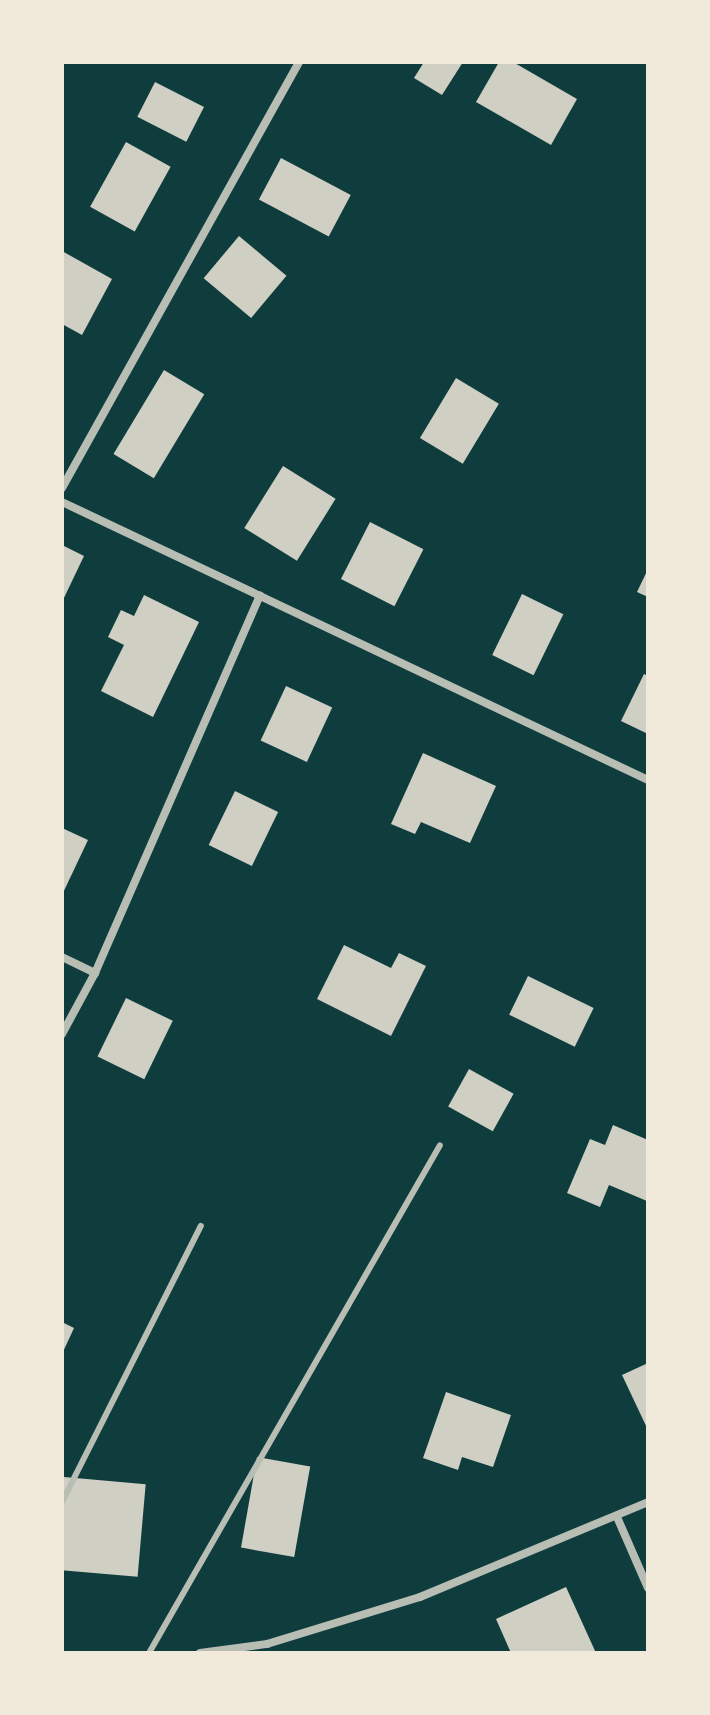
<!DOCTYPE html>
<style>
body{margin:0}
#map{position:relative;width:710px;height:1715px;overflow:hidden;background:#0f3d3e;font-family:"Exo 2",sans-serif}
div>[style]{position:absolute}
.building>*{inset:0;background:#cfcfc3;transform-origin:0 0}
.service>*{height:6px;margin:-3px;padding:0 3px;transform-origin:3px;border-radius:3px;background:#b8beb3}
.minor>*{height:8px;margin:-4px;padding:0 4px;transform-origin:4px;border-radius:4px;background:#b8beb3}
span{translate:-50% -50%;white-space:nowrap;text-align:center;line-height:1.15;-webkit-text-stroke:7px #f1e9da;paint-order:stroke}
.frame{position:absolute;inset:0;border:64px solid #f1e9da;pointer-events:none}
</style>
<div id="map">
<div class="building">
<i style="clip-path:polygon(424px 62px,463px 62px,442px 95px,414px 78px)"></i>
<i style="clip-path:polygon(499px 62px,513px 62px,577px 99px,551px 145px,476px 102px)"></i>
<i style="left:155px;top:82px;width:55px;height:39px;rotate:27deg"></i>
<i style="left:126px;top:142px;width:51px;height:74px;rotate:29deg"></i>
<i style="left:281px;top:158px;width:79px;height:47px;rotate:28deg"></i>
<i style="left:239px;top:236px;width:62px;height:55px;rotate:40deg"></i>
<i style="clip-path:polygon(62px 251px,112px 279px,82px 335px,62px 324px)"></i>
<i style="left:164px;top:370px;width:47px;height:98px;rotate:31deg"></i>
<i style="left:456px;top:378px;width:50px;height:70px;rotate:31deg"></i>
<i style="left:283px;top:466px;width:62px;height:73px;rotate:32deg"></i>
<i style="left:370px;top:522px;width:60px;height:64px;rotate:27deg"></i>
<i style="clip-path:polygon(62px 545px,84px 556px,62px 602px)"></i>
<i style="clip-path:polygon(648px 569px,648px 597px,637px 592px)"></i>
<i style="left:522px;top:594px;width:46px;height:68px;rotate:26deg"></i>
<i style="clip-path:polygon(144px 595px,199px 622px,153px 717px,101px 691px,124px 645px,108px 637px,121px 610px,134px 616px)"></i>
<i style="clip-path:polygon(644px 674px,648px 676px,648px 734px,621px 721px)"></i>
<i style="left:286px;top:686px;width:51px;height:60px;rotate:25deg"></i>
<i style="clip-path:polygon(423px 753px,496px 786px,470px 843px,421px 822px,415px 834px,391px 824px)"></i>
<i style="left:235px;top:791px;width:48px;height:60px;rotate:26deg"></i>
<i style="clip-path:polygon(62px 828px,88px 840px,62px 895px)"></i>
<i style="clip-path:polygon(344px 945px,391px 968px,399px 953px,426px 966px,391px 1036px,317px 999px)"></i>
<i style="left:528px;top:976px;width:73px;height:43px;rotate:26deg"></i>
<i style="left:126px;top:998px;width:52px;height:65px;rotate:26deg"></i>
<i style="left:469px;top:1069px;width:51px;height:43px;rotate:29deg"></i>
<i style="clip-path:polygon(613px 1125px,648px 1140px,647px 1201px,609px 1185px,600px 1207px,567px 1193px,590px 1139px,605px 1145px)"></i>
<i style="clip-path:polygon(62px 1322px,74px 1328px,62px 1354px)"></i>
<i style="clip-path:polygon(648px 1363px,648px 1430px,622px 1375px)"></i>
<i style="clip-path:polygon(446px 1392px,511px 1415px,493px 1467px,462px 1457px,458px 1470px,423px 1458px)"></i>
<i style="left:257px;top:1457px;width:54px;height:92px;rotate:10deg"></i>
<i style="left:64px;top:1477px;width:82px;height:93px;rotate:5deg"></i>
<i style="clip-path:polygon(566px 1587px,596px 1653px,511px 1653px,496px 1619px)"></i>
</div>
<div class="service">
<i style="left:62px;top:1502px;width:309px;rotate:-63.3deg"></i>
<i style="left:149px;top:1653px;width:585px;rotate:-60.19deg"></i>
</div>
<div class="minor">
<i style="left:62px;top:488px;width:487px;rotate:-60.9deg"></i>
<i style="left:62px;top:502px;width:649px;rotate:25.38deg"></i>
<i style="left:62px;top:957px;width:37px;rotate:26deg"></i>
<i style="left:62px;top:1034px;width:69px;rotate:-61.6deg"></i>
<i style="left:95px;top:973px;width:412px;rotate:-66.4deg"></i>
<i style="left:617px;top:1517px;width:77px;rotate:66.4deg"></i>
<i style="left:200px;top:1653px;width:68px;rotate:-7.7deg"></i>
<i style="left:267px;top:1644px;width:160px;rotate:-17.1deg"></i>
<i style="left:420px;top:1597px;width:247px;rotate:-22.6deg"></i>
</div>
<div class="frame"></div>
</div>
